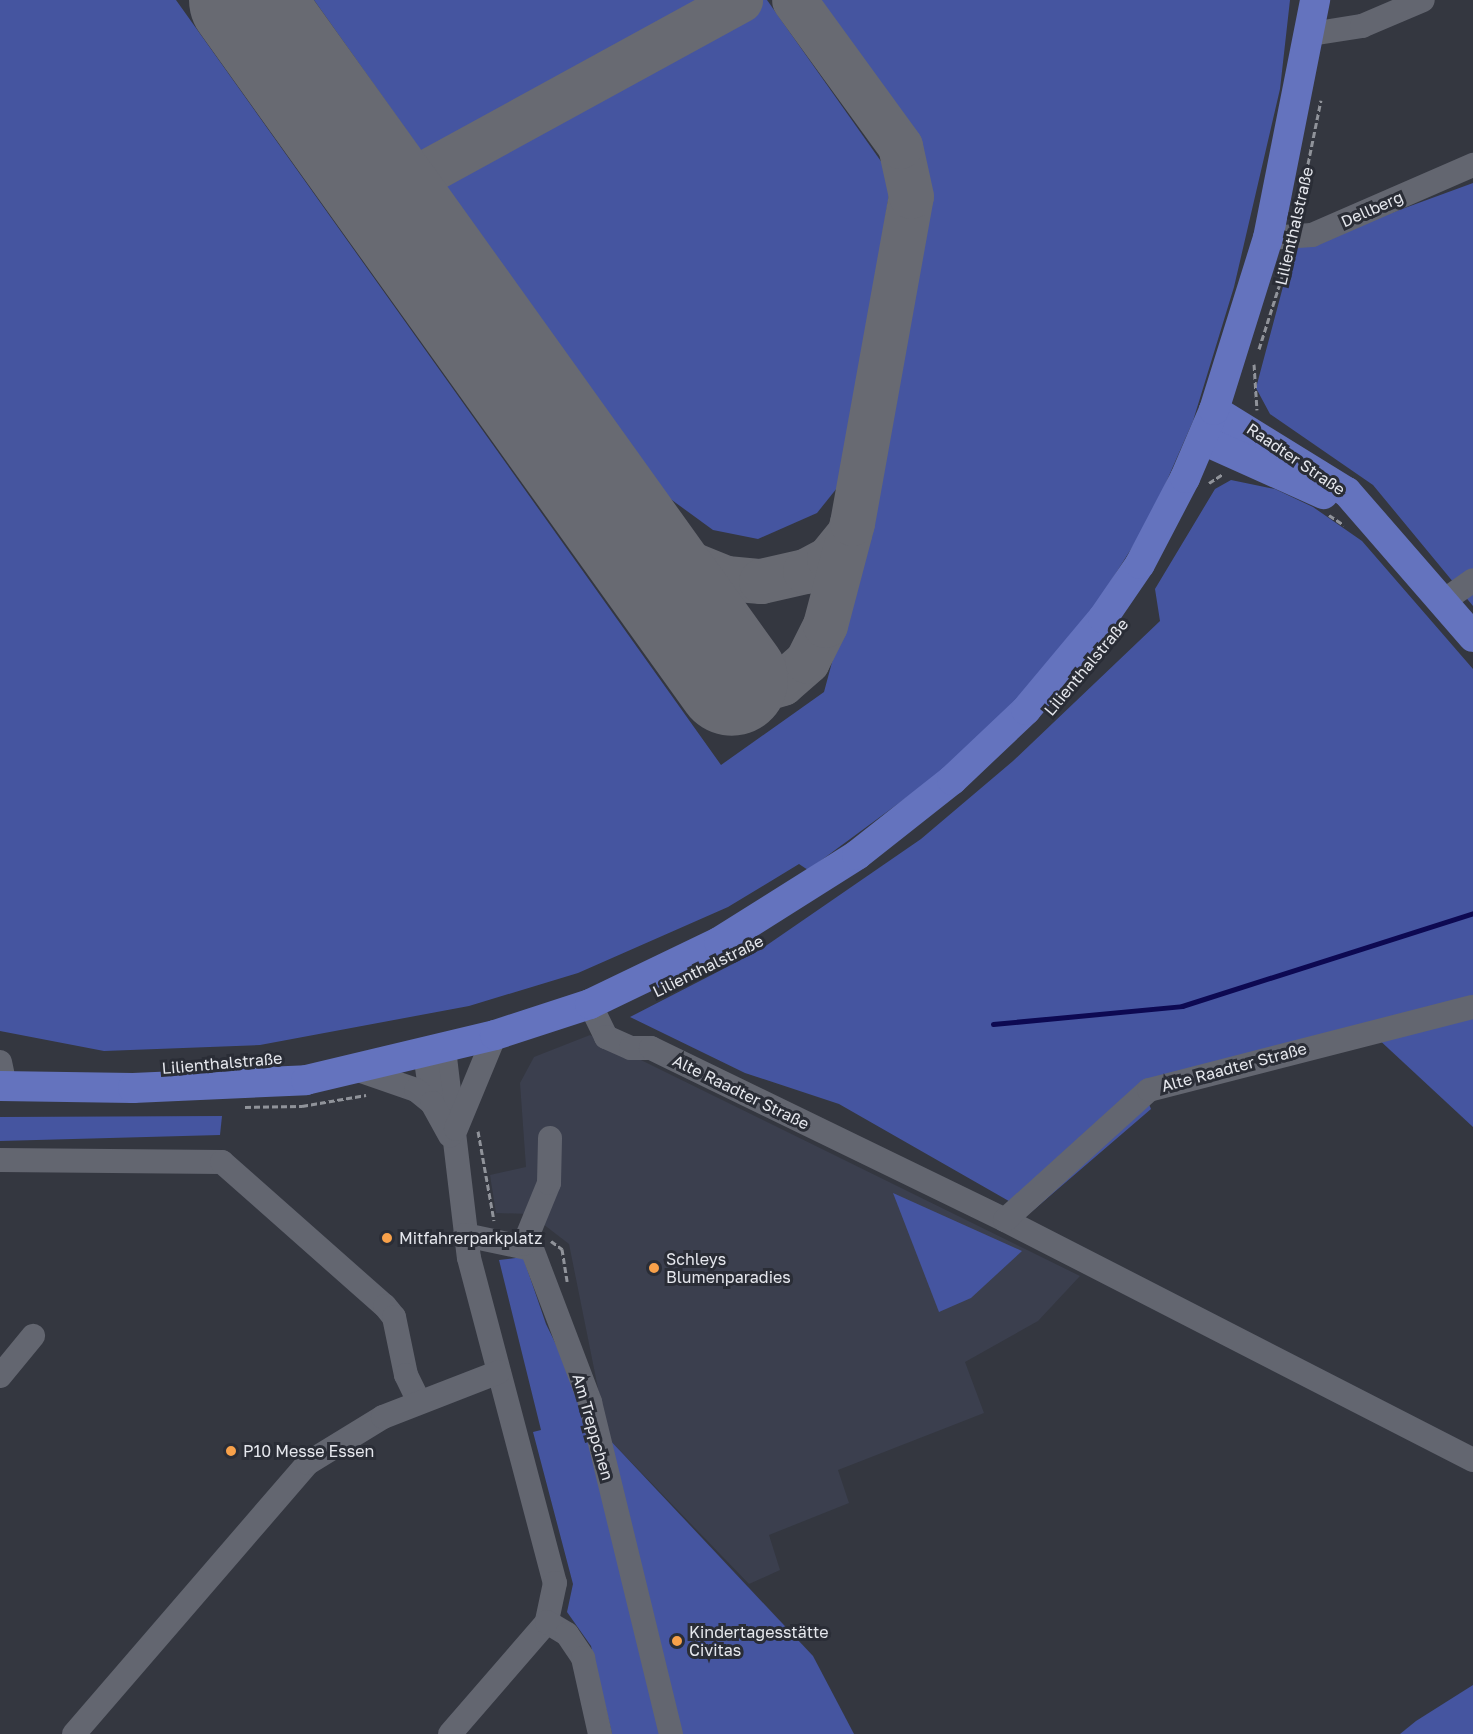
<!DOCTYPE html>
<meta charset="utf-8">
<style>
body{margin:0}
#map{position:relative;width:1473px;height:1734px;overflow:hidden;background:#343740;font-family:"Golos Text",sans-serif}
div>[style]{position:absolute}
.built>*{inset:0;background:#3b3f4e}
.green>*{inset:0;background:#4555a0}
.stream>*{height:5px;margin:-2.5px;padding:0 2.5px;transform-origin:2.5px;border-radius:2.5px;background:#0d0952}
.taxiway>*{height:45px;margin:-22.5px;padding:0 22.5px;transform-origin:22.5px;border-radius:22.5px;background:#686a72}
.runway>*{height:112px;margin:-56px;padding:0 56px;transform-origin:56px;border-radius:56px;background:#686a72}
.path>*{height:3px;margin-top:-1.5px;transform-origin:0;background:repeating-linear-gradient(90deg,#90939a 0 6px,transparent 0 9px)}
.minor>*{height:24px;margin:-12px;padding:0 12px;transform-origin:12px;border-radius:12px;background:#636670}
.major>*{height:30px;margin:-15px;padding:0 15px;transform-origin:15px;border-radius:15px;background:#6473be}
.dots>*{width:16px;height:16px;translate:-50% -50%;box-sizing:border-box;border:3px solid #2a2d36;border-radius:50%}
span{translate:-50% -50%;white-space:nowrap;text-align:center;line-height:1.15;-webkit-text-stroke:6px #2a2d36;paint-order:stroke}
.street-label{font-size:16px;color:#e5e7ed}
.poi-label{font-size:16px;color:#e5e7ed}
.left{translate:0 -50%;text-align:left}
</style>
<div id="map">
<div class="built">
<i style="clip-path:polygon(590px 1035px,1080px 1276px,1038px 1321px,965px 1362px,984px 1413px,838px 1470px,849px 1503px,769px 1535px,780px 1570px,749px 1584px,608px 1438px,569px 1244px,530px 1214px,496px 1213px,490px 1175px,526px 1167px,520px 1083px,534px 1057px)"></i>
</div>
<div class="green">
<i style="clip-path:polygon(0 0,176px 0,721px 765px,824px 692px,879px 487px,929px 195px,923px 150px,816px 0,1290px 0,1280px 89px,1234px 287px,1193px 421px,1150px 519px,1097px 603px,1017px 703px,937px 775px,808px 870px,799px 864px,728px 907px,578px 973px,469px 1006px,260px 1045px,104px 1051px,0 1031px)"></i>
<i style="clip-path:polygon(314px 0,767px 0,885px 167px,890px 189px,846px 458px,837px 488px,817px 513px,758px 539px,713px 530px,665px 495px)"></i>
<i style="clip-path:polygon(1473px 183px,1473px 606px,1373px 485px,1270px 414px,1256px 388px,1293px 249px)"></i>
<i style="clip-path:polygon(1231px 480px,1275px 489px,1313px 507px,1362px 541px,1473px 669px,1473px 1010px,1140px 1083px,1151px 1109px,1030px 1213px,839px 1104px,745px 1073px,630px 1017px,760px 950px,921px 839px,1013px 761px,1160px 621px,1155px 589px,1215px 489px)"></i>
<i style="clip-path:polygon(1473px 1012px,1473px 1127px,1375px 1036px)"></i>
<i style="clip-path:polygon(222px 1116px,220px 1135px,0 1141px,0 1117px)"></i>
<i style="clip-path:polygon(893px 1193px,1022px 1251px,971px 1298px,939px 1312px)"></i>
<i style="clip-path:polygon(523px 1257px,546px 1324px,582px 1398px,661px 1734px,612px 1734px,591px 1646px,567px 1612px,573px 1584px,533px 1432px,541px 1430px,499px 1260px)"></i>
<i style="clip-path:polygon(608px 1438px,813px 1656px,854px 1734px,679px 1734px)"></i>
<i style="clip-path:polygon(1473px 1685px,1473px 1734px,1400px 1734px,1416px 1721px)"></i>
</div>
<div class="stream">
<i style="left:993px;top:1024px;width:190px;rotate:-5.4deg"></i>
<i style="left:1182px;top:1006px;width:305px;rotate:-17.7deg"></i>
</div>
<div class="taxiway">
<i style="left:384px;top:195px;width:406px;rotate:-28.7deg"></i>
<i style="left:586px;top:475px;width:103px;rotate:46.6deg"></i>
<i style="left:657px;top:550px;width:74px;rotate:22.1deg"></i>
<i style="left:726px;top:578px;width:35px;rotate:5deg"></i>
<i style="left:761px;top:581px;width:45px;rotate:-12.8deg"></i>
<i style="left:805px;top:571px;width:27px;rotate:-28deg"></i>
<i style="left:829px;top:558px;width:32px;rotate:-51deg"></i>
<i style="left:732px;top:680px;width:28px;rotate:21deg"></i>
<i style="left:758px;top:690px;width:25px;rotate:-16deg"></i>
<i style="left:782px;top:683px;width:33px;rotate:-41deg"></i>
<i style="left:807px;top:661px;width:40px;rotate:-63.4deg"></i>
<i style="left:825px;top:625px;width:106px;rotate:-75.2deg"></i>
<i style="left:852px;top:523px;width:332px;rotate:-79.8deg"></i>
<i style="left:911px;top:196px;width:51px;rotate:-102.4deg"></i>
<i style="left:900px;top:146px;width:180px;rotate:-126deg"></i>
</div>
<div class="runway">
<i style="left:245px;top:0;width:836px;rotate:54.39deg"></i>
</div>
<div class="path">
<i style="left:1299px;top:208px;width:110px;rotate:-78.5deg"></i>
<i style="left:1259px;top:349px;width:96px;rotate:-72.3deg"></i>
<i style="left:1254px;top:364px;width:46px;rotate:86.3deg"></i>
<i style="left:1209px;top:483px;width:17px;rotate:-33deg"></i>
<i style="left:1329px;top:515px;width:18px;rotate:34deg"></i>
<i style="left:245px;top:1107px;width:57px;rotate:-1deg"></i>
<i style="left:302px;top:1106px;width:65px;rotate:-9.8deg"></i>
<i style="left:478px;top:1131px;width:91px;rotate:79.9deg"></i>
<i style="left:551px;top:1241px;width:14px;rotate:36deg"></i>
<i style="left:562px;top:1249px;width:33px;rotate:81deg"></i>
</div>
<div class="minor">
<i style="left:1311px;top:34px;width:52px;rotate:-8.9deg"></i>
<i style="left:1362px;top:26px;width:66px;rotate:-23.1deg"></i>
<i style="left:1268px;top:238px;width:44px;rotate:-3.9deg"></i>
<i style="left:1312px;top:235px;width:176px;rotate:-23.5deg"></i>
<i style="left:1442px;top:602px;width:38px;rotate:-35deg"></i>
<i style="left:590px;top:1004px;width:37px;rotate:64deg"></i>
<i style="left:606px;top:1037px;width:27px;rotate:24deg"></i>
<i style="left:631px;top:1048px;width:20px"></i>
<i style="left:651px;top:1048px;width:394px;rotate:25.9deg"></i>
<i style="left:1005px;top:1220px;width:526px;rotate:27.15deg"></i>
<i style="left:444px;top:1049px;width:210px;rotate:83.2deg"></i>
<i style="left:469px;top:1258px;width:336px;rotate:75.2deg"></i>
<i style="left:555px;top:1583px;width:40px;rotate:102deg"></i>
<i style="left:547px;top:1622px;width:148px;rotate:130.9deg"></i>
<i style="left:425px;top:1053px;width:50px;rotate:82deg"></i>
<i style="left:0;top:1062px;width:25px;rotate:78deg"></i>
<i style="left:358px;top:1070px;width:61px;rotate:19deg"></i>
<i style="left:416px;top:1090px;width:21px;rotate:39deg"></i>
<i style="left:432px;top:1103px;width:37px;rotate:61deg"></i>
<i style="left:456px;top:1129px;width:102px;rotate:-67.5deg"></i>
<i style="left:0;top:1160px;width:222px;rotate:0.5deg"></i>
<i style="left:222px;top:1162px;width:217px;rotate:41.5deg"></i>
<i style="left:385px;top:1306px;width:14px;rotate:51deg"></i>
<i style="left:394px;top:1317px;width:59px;rotate:78.3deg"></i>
<i style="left:406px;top:1375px;width:30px;rotate:64deg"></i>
<i style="left:1005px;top:1220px;width:194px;rotate:-42.1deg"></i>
<i style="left:1149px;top:1090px;width:334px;rotate:-14.4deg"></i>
<i style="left:465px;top:1235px;width:68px;rotate:11.8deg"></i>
<i style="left:532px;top:1249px;width:164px;rotate:69.2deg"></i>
<i style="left:590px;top:1402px;width:342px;rotate:76.3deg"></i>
<i style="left:524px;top:1244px;width:66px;rotate:-67.7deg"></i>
<i style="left:549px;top:1183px;width:45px;rotate:-88.7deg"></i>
<i style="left:0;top:1376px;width:52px;rotate:-50.5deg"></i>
<i style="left:547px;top:1622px;width:23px;rotate:31deg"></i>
<i style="left:567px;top:1634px;width:29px;rotate:56deg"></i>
<i style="left:583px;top:1658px;width:78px;rotate:77.4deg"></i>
<i style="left:74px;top:1734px;width:358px;rotate:-49.2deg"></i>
<i style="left:308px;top:1463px;width:88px;rotate:-31.5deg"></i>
<i style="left:383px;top:1417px;width:124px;rotate:-21.2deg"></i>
</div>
<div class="major">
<i style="left:1214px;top:410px;width:156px;rotate:31.7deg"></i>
<i style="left:1347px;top:492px;width:192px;rotate:49deg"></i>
<i style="left:1203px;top:440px;width:132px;rotate:24.2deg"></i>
<i style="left:0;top:1086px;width:133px;rotate:0.9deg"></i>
<i style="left:133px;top:1088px;width:173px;rotate:-2.6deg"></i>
<i style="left:306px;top:1080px;width:194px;rotate:-13.4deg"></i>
<i style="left:495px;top:1035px;width:100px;rotate:-18.1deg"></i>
<i style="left:590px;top:1004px;width:143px;rotate:-25.7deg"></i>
<i style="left:719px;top:942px;width:163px;rotate:-32.2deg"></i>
<i style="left:857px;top:855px;width:121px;rotate:-38.3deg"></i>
<i style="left:952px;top:780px;width:102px;rotate:-43.4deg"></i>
<i style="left:1026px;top:710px;width:120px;rotate:-50.1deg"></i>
<i style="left:1103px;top:618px;width:65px;rotate:-55.6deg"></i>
<i style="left:1140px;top:564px;width:97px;rotate:-62.4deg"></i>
<i style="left:1185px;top:478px;width:74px;rotate:-66.9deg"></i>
<i style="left:1214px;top:410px;width:180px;rotate:-72.6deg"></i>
<i style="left:1268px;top:238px;width:243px;rotate:-78.8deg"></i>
</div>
<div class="dots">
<i style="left:387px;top:1238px;background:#f8a14a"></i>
<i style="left:654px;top:1268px;background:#f8a14a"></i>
<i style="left:231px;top:1451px;background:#f8a14a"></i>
<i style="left:677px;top:1641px;background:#f8a14a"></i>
</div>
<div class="street-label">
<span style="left:1372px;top:209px;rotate:-24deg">Dellberg</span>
<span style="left:1294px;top:226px;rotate:-77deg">Lilienthalstraße</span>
<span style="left:1296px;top:459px;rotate:34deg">Raadter Straße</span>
<span style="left:1086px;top:667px;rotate:-50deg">Lilienthalstraße</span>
<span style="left:708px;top:966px;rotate:-26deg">Lilienthalstraße</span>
<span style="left:222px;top:1063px;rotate:-5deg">Lilienthalstraße</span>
<span style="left:1234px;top:1067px;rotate:-15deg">Alte Raadter Straße</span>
<span style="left:741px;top:1092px;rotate:26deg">Alte Raadter Straße</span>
<span style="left:593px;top:1427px;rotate:74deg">Am Treppchen</span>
</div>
<div class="poi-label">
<span class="left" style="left:399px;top:1238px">Mitfahrerparkplatz</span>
<span class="left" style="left:666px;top:1268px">Schleys<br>Blumenparadies</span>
<span class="left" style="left:243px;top:1451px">P10 Messe Essen</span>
<span class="left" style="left:689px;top:1641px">Kindertagesstätte<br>Civitas</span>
</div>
</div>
